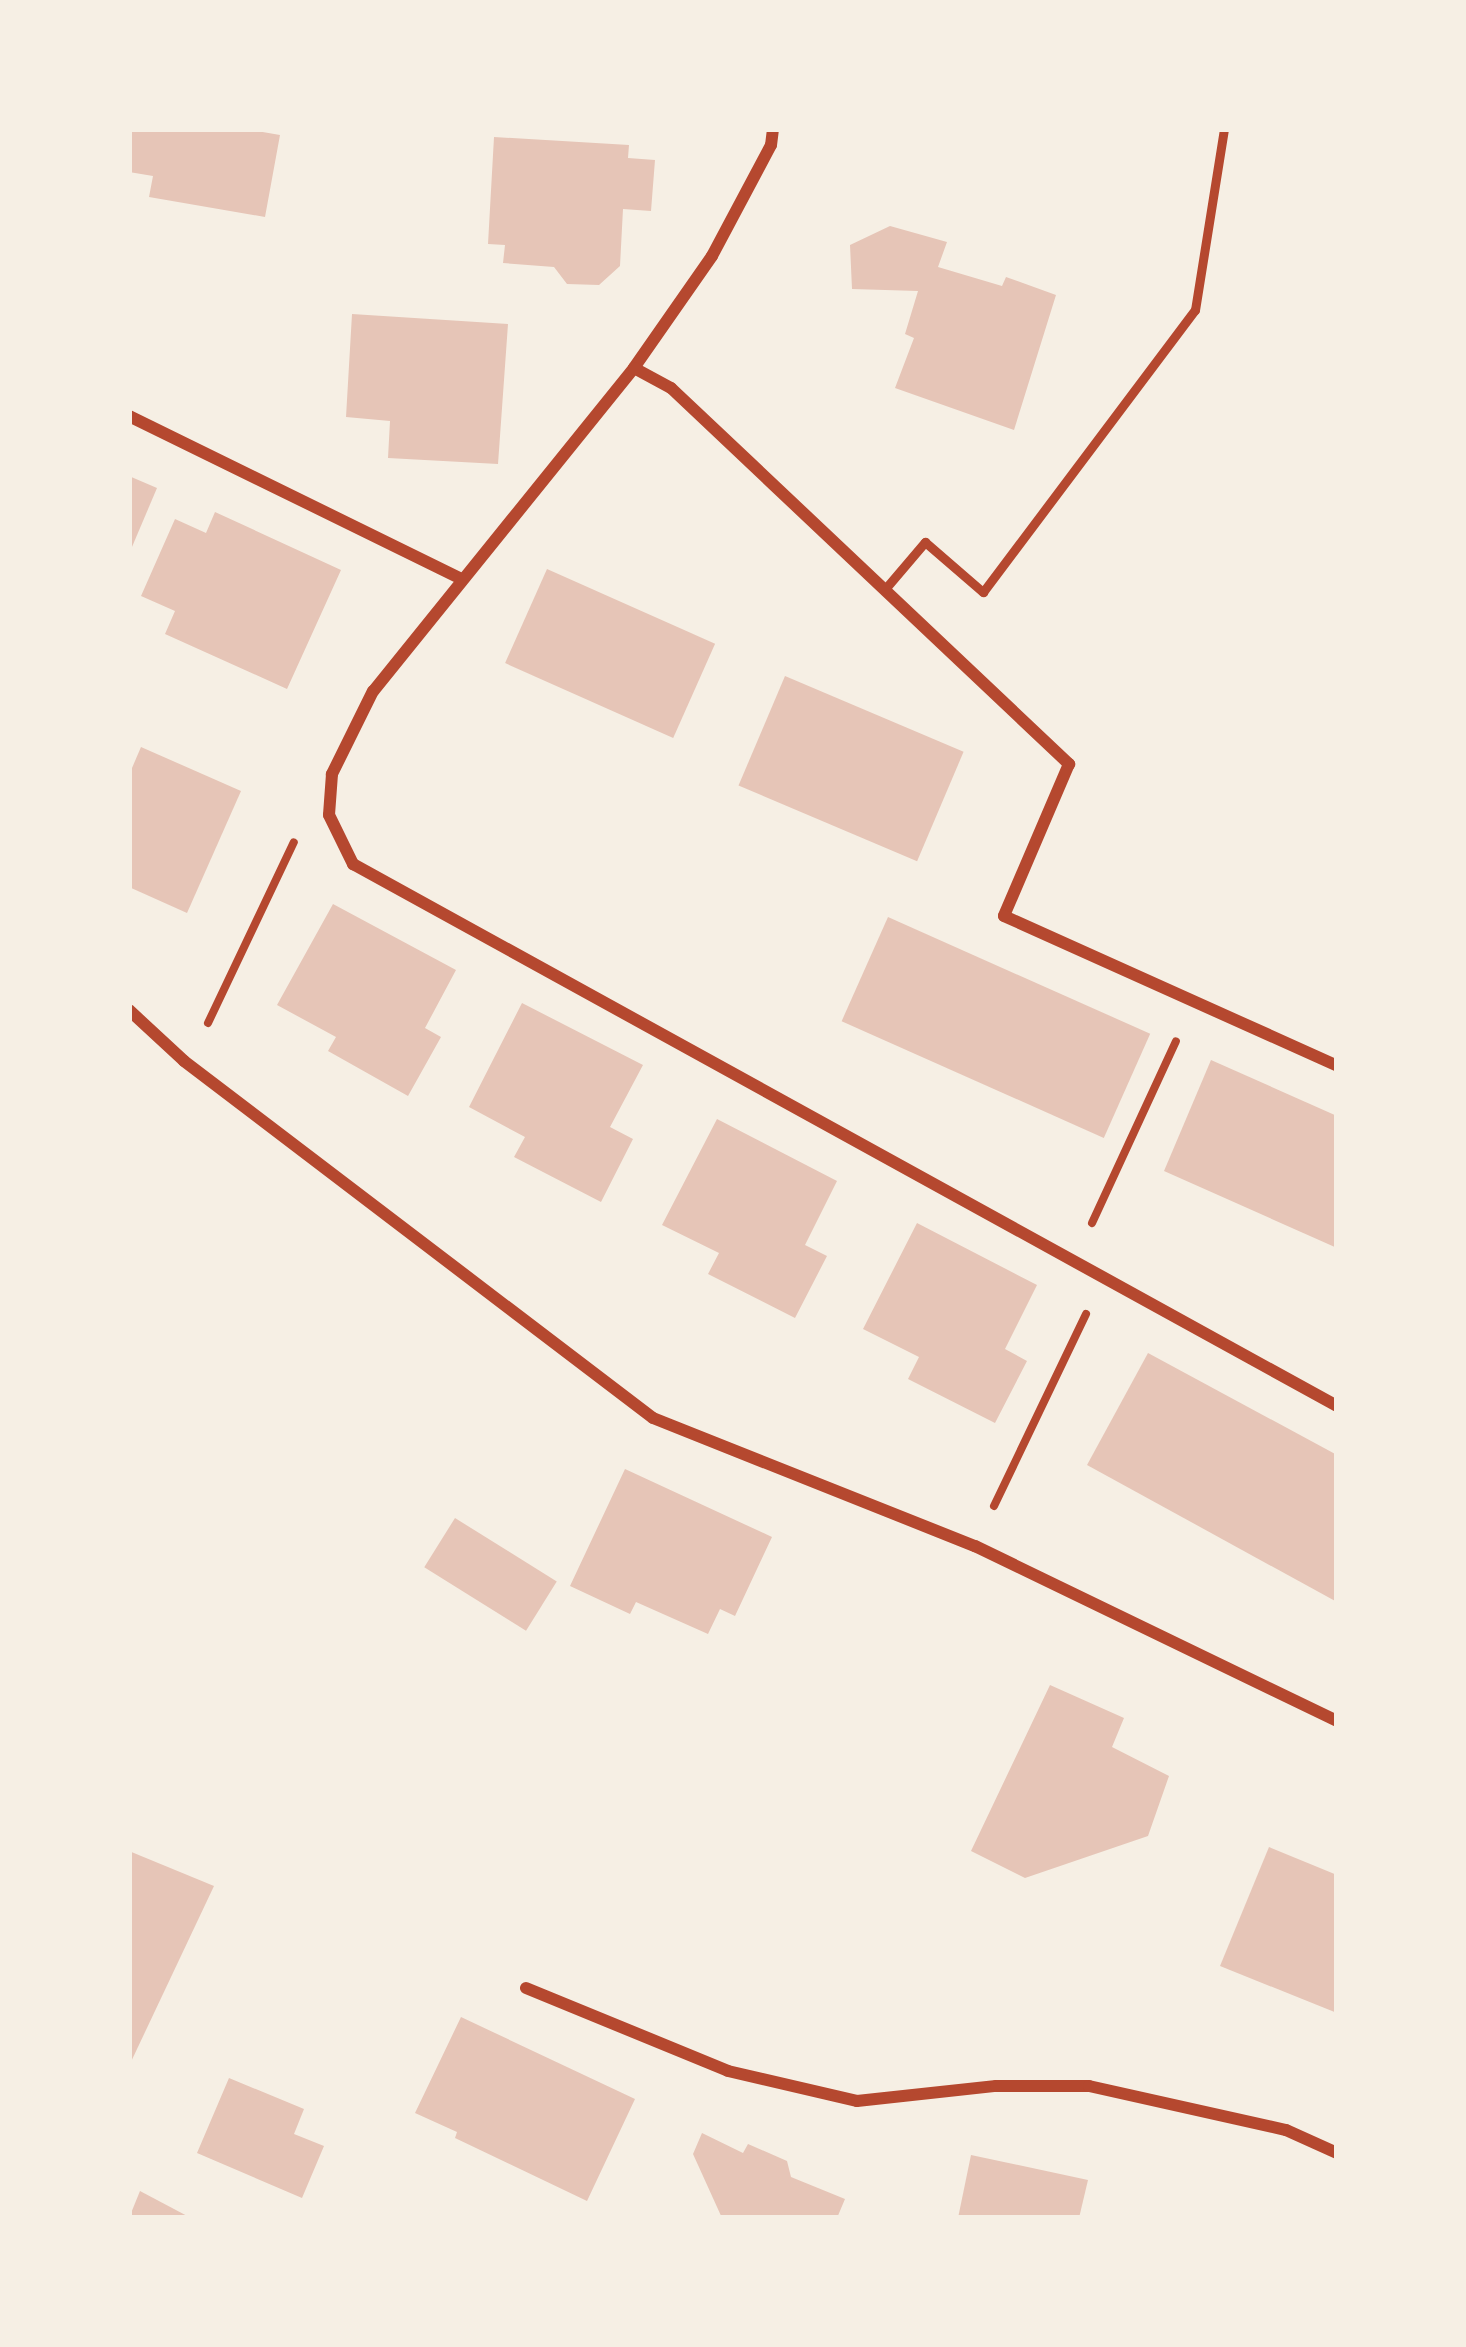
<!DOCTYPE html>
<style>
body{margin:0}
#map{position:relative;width:1466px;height:2347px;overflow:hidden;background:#f6efe4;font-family:"Sofia Sans Condensed",sans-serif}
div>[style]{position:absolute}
.building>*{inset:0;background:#e6c5b7;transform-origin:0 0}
.path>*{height:8px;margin:-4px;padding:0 4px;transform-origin:4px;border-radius:4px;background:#b5482f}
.service>*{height:9px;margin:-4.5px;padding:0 4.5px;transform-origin:4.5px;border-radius:4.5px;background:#b5482f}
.minor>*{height:12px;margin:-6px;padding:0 6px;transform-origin:6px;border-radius:6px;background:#b5482f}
span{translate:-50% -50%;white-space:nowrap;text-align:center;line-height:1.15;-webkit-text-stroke:10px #f6efe4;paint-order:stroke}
.frame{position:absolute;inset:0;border:132px solid #f6efe4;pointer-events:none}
</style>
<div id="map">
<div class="building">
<i style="clip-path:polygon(129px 129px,246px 129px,280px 135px,265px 217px,149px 197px,153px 176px,129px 172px)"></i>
<i style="clip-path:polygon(494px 137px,629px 145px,628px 158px,655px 160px,651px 211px,623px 209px,620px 266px,599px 285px,567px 284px,554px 267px,503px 263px,505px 245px,488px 244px)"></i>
<i style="clip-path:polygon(890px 226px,947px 242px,938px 267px,1002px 286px,1006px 277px,1056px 295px,1014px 430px,895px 388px,914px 338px,905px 334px,918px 291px,852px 289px,850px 245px)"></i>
<i style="clip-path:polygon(352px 314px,508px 324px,498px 464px,388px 458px,390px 421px,346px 417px)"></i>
<i style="clip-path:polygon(129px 476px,157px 488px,129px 554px)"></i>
<i style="clip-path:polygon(215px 512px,341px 570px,287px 689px,165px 634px,175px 611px,141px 596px,175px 519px,206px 533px)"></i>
<i style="left:547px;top:569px;width:184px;height:103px;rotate:24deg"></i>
<i style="left:785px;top:676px;width:194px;height:119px;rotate:23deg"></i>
<i style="clip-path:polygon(141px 747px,241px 791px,187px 913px,129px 887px,129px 775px)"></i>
<i style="clip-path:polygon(333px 904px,456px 970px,425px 1028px,441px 1037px,408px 1096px,328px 1051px,336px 1037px,277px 1005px)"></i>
<i style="left:888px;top:917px;width:287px;height:114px;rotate:24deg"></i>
<i style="clip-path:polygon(522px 1003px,643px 1065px,610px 1127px,633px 1139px,601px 1202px,514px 1157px,525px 1137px,469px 1107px)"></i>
<i style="clip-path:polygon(1211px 1060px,1337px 1116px,1337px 1248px,1164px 1171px)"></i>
<i style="clip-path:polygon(717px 1119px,837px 1181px,805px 1245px,827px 1256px,795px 1318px,708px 1274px,719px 1253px,662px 1225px)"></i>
<i style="clip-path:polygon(917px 1223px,1037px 1285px,1005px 1349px,1027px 1361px,995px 1423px,908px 1379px,919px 1357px,863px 1329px)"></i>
<i style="clip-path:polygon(1148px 1353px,1337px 1455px,1337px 1602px,1087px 1465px)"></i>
<i style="clip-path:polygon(625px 1469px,772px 1537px,735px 1616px,720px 1609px,708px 1634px,636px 1602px,630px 1614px,570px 1586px)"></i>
<i style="left:455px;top:1518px;width:120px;height:58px;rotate:32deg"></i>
<i style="clip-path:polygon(1050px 1685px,1124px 1718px,1112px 1747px,1169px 1776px,1148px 1836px,1025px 1878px,971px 1851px)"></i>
<i style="clip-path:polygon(1269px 1847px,1337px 1875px,1337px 2013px,1220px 1966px)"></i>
<i style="clip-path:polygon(129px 1851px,214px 1886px,129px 2066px)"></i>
<i style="clip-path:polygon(461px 2017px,635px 2099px,587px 2201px,455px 2138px,457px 2132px,415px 2113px)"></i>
<i style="clip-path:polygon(229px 2078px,304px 2109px,294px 2134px,324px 2146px,302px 2198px,197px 2153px)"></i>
<i style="clip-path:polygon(702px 2133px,743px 2153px,748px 2144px,787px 2161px,791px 2177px,845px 2199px,837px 2218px,722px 2218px,693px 2154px)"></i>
<i style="clip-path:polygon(971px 2155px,1088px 2180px,1079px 2218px,958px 2218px)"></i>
<i style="clip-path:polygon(140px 2191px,191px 2218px,129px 2218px)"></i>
</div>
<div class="path">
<i style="left:208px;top:1023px;width:200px;rotate:-64.6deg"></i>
<i style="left:1092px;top:1223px;width:200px;rotate:-65.2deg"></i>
<i style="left:994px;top:1506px;width:213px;rotate:-64.4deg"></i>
</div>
<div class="service">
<i style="left:885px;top:589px;width:62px;rotate:-49.6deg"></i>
<i style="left:925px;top:542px;width:77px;rotate:40.8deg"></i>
<i style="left:983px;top:592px;width:353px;rotate:-53.1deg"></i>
<i style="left:1195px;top:310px;width:183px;rotate:-80.9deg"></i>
</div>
<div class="minor">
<i style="left:773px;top:129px;width:16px;rotate:97deg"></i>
<i style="left:771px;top:145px;width:126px;rotate:118deg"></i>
<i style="left:712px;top:256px;width:136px;rotate:124.9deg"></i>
<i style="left:634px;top:368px;width:415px;rotate:128.9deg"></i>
<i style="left:373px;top:691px;width:93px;rotate:116.3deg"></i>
<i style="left:332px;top:774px;width:41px;rotate:94.2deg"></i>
<i style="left:329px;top:815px;width:55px;rotate:63.9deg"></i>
<i style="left:353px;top:864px;width:1123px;rotate:28.85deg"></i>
<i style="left:634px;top:368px;width:42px;rotate:28.4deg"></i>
<i style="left:671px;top:388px;width:548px;rotate:43.37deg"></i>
<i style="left:1069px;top:764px;width:165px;rotate:113.2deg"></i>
<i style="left:1004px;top:916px;width:365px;rotate:24.2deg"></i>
<i style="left:129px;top:416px;width:370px;rotate:26.1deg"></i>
<i style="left:129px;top:1010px;width:75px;rotate:42.8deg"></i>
<i style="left:184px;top:1061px;width:589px;rotate:37.28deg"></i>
<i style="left:653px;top:1418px;width:347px;rotate:21.7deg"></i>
<i style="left:975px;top:1546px;width:402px;rotate:25.8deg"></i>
<i style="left:526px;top:1988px;width:218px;rotate:22.3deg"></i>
<i style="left:728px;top:2071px;width:132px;rotate:13.1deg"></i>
<i style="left:857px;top:2101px;width:140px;rotate:-6.2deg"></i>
<i style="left:996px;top:2086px;width:93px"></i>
<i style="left:1089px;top:2086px;width:202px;rotate:12.6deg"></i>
<i style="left:1286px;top:2130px;width:56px;rotate:24.3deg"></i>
</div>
<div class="frame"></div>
</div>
